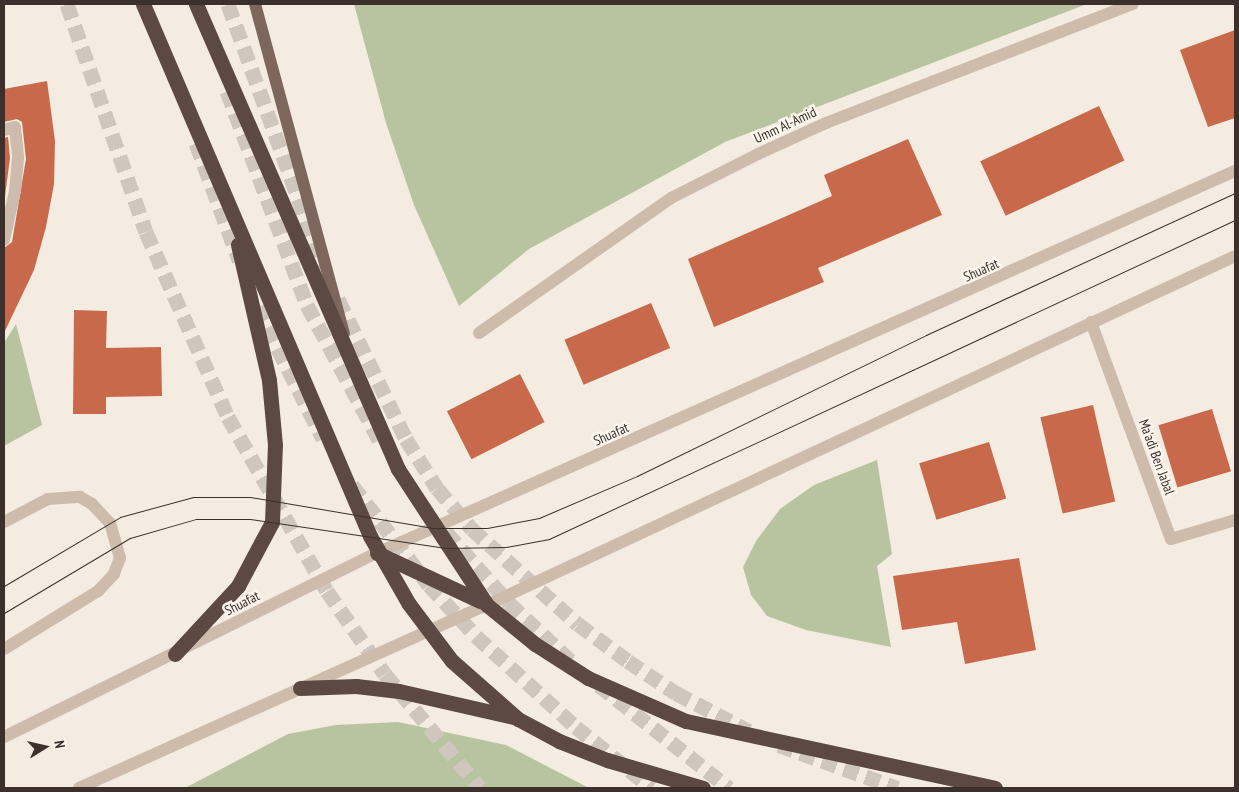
<!DOCTYPE html>
<style>
body{margin:0}
#map{position:relative;width:1239px;height:792px;overflow:hidden;background:#f4ebe1;font-family:"PT Sans Narrow",sans-serif}
div>[style]{position:absolute}
.green>*{inset:0;background:#b8c4a0}
.building>*{inset:0;background:#c8694b;transform-origin:0 0}
.highway-tunnel>*{height:15px;margin-top:-7.5px;transform-origin:0;background:repeating-linear-gradient(90deg,#cfc6bd 0 15px,transparent 0 23px)}
.minor>*{height:12px;margin:-6px;padding:0 6px;transform-origin:6px;border-radius:6px;background:#cdbbac}
.major>*{height:12px;margin:-6px;padding:0 6px;transform-origin:6px;border-radius:6px;background:#7d675c}
.highway>*{height:15px;margin:-7.5px;padding:0 7.5px;transform-origin:7.5px;border-radius:7.5px;background:#5c4a42}
.tram>*{height:1px;margin:-0.5px;padding:0 0.5px;transform-origin:0.5px;border-radius:0.5px;background:#3b302b}
span{translate:-50% -50%;white-space:nowrap;text-align:center;line-height:1.15;-webkit-text-stroke:5px #fbf5ee;paint-order:stroke}
.street-label{font-size:14px;color:#3b302b}
.frame{position:absolute;inset:0;border:5px solid #3b302b;pointer-events:none}
.north{position:absolute;left:20px;top:722px;width:50px;height:50px;-webkit-text-stroke:4px #fbf5ee;paint-order:stroke;rotate:80deg;font-size:14px;font-weight:700;line-height:20px;text-align:center;color:#3b302b}
.north::after{content:'';display:block;margin:auto;width:18px;height:22px;background:#3b302b;clip-path:polygon(50% 0,100% 100%,50% 72%,0 100%)}
</style>
<div id="map">
<div class="green">
<i style="clip-path:polygon(354px 4px,1087px 4px,725px 142px,529px 249px,459px 306px,414px 205px,386px 123px)"></i>
<i style="clip-path:polygon(16px 324px,42px 425px,4px 446px,4px 343px)"></i>
<i style="clip-path:polygon(877px 460px,892px 554px,877px 566px,891px 647px,806px 630px,767px 616px,751px 595px,743px 567px,756px 541px,780px 509px,814px 485px)"></i>
<i style="clip-path:polygon(398px 722px,506px 745px,589px 788px,185px 788px,288px 734px,336px 725px)"></i>
</div>
<div class="building">
<i style="clip-path:polygon(1235px 30px,1235px 118px,1208px 127px,1180px 50px)"></i>
<i style="clip-path:polygon(47px 81px,55px 141px,54px 184px,46px 227px,34px 270px,4px 333px,4px 248px,12px 242px,26px 159px,22px 122px,17px 119px,4px 122px,4px 89px)"></i>
<i style="left:1099px;top:106px;width:60px;height:131px;rotate:65deg"></i>
<i style="clip-path:polygon(8px 137px,10px 158px,4px 204px,4px 138px)"></i>
<i style="clip-path:polygon(908px 139px,942px 215px,818px 268px,824px 282px,714px 327px,688px 259px,832px 196px,824px 175px)"></i>
<i style="left:651px;top:303px;width:49px;height:94px;rotate:67deg"></i>
<i style="clip-path:polygon(74px 310px,107px 311px,106px 348px,161px 347px,162px 396px,106px 397px,106px 414px,73px 414px)"></i>
<i style="left:520px;top:374px;width:54px;height:82px;rotate:63deg"></i>
<i style="left:1093px;top:405px;width:99px;height:54px;rotate:77deg"></i>
<i style="left:1212px;top:409px;width:65px;height:56px;rotate:73deg"></i>
<i style="left:989px;top:442px;width:59px;height:73px;rotate:73deg"></i>
<i style="clip-path:polygon(1019px 558px,1036px 650px,965px 664px,957px 622px,902px 630px,893px 576px)"></i>
</div>
<div class="highway-tunnel">
<i style="left:67px;top:4px;width:241px;rotate:70.9deg"></i>
<i style="left:146px;top:232px;width:202px;rotate:66.1deg"></i>
<i style="left:228px;top:417px;width:200px;rotate:60.4deg"></i>
<i style="left:327px;top:591px;width:101px;rotate:55.1deg"></i>
<i style="left:385px;top:674px;width:148px;rotate:50.2deg"></i>
<i style="left:228px;top:4px;width:280px;rotate:70.1deg"></i>
<i style="left:227px;top:91px;width:228px;rotate:69.5deg"></i>
<i style="left:307px;top:305px;width:159px;rotate:61.8deg"></i>
<i style="left:196px;top:143px;width:125px;rotate:69.8deg"></i>
<i style="left:338px;top:299px;width:156px;rotate:64.1deg"></i>
<i style="left:406px;top:439px;width:58px;rotate:57.7deg"></i>
<i style="left:437px;top:488px;width:54px;rotate:49.5deg"></i>
<i style="left:472px;top:529px;width:142px;rotate:41.9deg"></i>
<i style="left:578px;top:624px;width:62px;rotate:36.5deg"></i>
<i style="left:628px;top:661px;width:58px;rotate:33.7deg"></i>
<i style="left:676px;top:693px;width:82px;rotate:27.5deg"></i>
<i style="left:257px;top:307px;width:147px;rotate:63.3deg"></i>
<i style="left:352px;top:485px;width:126px;rotate:52.4deg"></i>
<i style="left:429px;top:585px;width:69px;rotate:47.3deg"></i>
<i style="left:476px;top:636px;width:135px;rotate:42.3deg"></i>
<i style="left:576px;top:727px;width:97px;rotate:38.8deg"></i>
<i style="left:446px;top:532px;width:95px;rotate:48.4deg"></i>
<i style="left:509px;top:603px;width:89px;rotate:43.2deg"></i>
<i style="left:599px;top:685px;width:166px;rotate:38.4deg"></i>
<i style="left:779px;top:745px;width:126px;rotate:20deg"></i>
</div>
<div class="minor">
<i style="left:4px;top:130px;width:11px;rotate:-15deg"></i>
<i style="left:15px;top:127px;width:31px;rotate:84deg"></i>
<i style="left:18px;top:158px;width:33px;rotate:95deg"></i>
<i style="left:15px;top:191px;width:50px;rotate:102.7deg"></i>
<i style="left:1091px;top:322px;width:231px;rotate:69.8deg"></i>
<i style="left:1171px;top:539px;width:67px;rotate:-16.5deg"></i>
<i style="left:479px;top:333px;width:235px;rotate:-35.1deg"></i>
<i style="left:671px;top:198px;width:97px;rotate:-26.8deg"></i>
<i style="left:758px;top:154px;width:75px;rotate:-24.5deg"></i>
<i style="left:826px;top:123px;width:329px;rotate:-21.2deg"></i>
<i style="left:4px;top:522px;width:50px;rotate:-27.6deg"></i>
<i style="left:48px;top:499px;width:32px;rotate:-4deg"></i>
<i style="left:80px;top:497px;width:14px;rotate:30deg"></i>
<i style="left:92px;top:504px;width:26px;rotate:47deg"></i>
<i style="left:110px;top:523px;width:36px;rotate:74deg"></i>
<i style="left:120px;top:558px;width:17px;rotate:111deg"></i>
<i style="left:114px;top:574px;width:23px;rotate:133deg"></i>
<i style="left:98px;top:591px;width:110px;rotate:148.3deg"></i>
<i style="left:4px;top:737px;width:416px;rotate:-26.3deg"></i>
<i style="left:377px;top:553px;width:939px;rotate:-24deg"></i>
<i style="left:79px;top:788px;width:447px;rotate:-24.2deg"></i>
<i style="left:487px;top:605px;width:825px;rotate:-25.01deg"></i>
</div>
<div class="major">
<i style="left:255px;top:4px;width:341px;rotate:74.9deg"></i>
</div>
<div class="highway">
<i style="left:143px;top:4px;width:578px;rotate:66.89deg"></i>
<i style="left:370px;top:536px;width:78px;rotate:60.2deg"></i>
<i style="left:409px;top:604px;width:71px;rotate:53deg"></i>
<i style="left:452px;top:661px;width:88px;rotate:41.3deg"></i>
<i style="left:518px;top:719px;width:47px;rotate:28.2deg"></i>
<i style="left:559px;top:741px;width:52px;rotate:21.6deg"></i>
<i style="left:607px;top:760px;width:100px;rotate:16.3deg"></i>
<i style="left:196px;top:4px;width:507px;rotate:66.52deg"></i>
<i style="left:398px;top:469px;width:163px;rotate:56.8deg"></i>
<i style="left:487px;top:605px;width:62px;rotate:39.1deg"></i>
<i style="left:535px;top:644px;width:63px;rotate:32.7deg"></i>
<i style="left:588px;top:678px;width:107px;rotate:23.7deg"></i>
<i style="left:686px;top:721px;width:316px;rotate:12.2deg"></i>
<i style="left:377px;top:553px;width:114px;rotate:25deg"></i>
<i style="left:175px;top:654px;width:93px;rotate:-47.2deg"></i>
<i style="left:238px;top:586px;width:72px;rotate:-62deg"></i>
<i style="left:272px;top:522px;width:77px;rotate:-87.8deg"></i>
<i style="left:275px;top:445px;width:65px;rotate:-95.3deg"></i>
<i style="left:269px;top:380px;width:139px;rotate:-102.9deg"></i>
<i style="left:300px;top:688px;width:56px;rotate:-2deg"></i>
<i style="left:356px;top:686px;width:43px;rotate:6.6deg"></i>
<i style="left:399px;top:691px;width:117px;rotate:12.8deg"></i>
</div>
<div class="tram">
<i style="left:4px;top:586px;width:135px;rotate:-30.7deg"></i>
<i style="left:120px;top:517px;width:76px;rotate:-15.3deg"></i>
<i style="left:193px;top:497px;width:57px"></i>
<i style="left:250px;top:497px;width:187px;rotate:9.6deg"></i>
<i style="left:434px;top:528px;width:53px"></i>
<i style="left:487px;top:528px;width:53px;rotate:-10.9deg"></i>
<i style="left:539px;top:518px;width:107px;rotate:-23.2deg"></i>
<i style="left:637px;top:476px;width:322px;rotate:-26deg"></i>
<i style="left:926px;top:335px;width:340px;rotate:-24.7deg"></i>
<i style="left:4px;top:613px;width:147px;rotate:-30.8deg"></i>
<i style="left:130px;top:538px;width:69px;rotate:-16.1deg"></i>
<i style="left:196px;top:519px;width:54px"></i>
<i style="left:250px;top:519px;width:198px;rotate:8.4deg"></i>
<i style="left:446px;top:548px;width:60px;rotate:-1deg"></i>
<i style="left:506px;top:547px;width:44px;rotate:-10.5deg"></i>
<i style="left:549px;top:539px;width:757px;rotate:-24.94deg"></i>
</div>
<div class="street-label">
<span style="left:785px;top:125px;rotate:-25deg">Umm Al-Amid</span>
<span style="left:981px;top:270px;rotate:-24deg">Shuafat</span>
<span style="left:611px;top:434px;rotate:-24deg">Shuafat</span>
<span style="left:1157px;top:457px;rotate:70deg">Ma'adi Ben Jabal</span>
<span style="left:242px;top:603px;rotate:-27deg">Shuafat</span>
</div>
<div class="frame"></div>
<div class="north">N</div>
</div>
